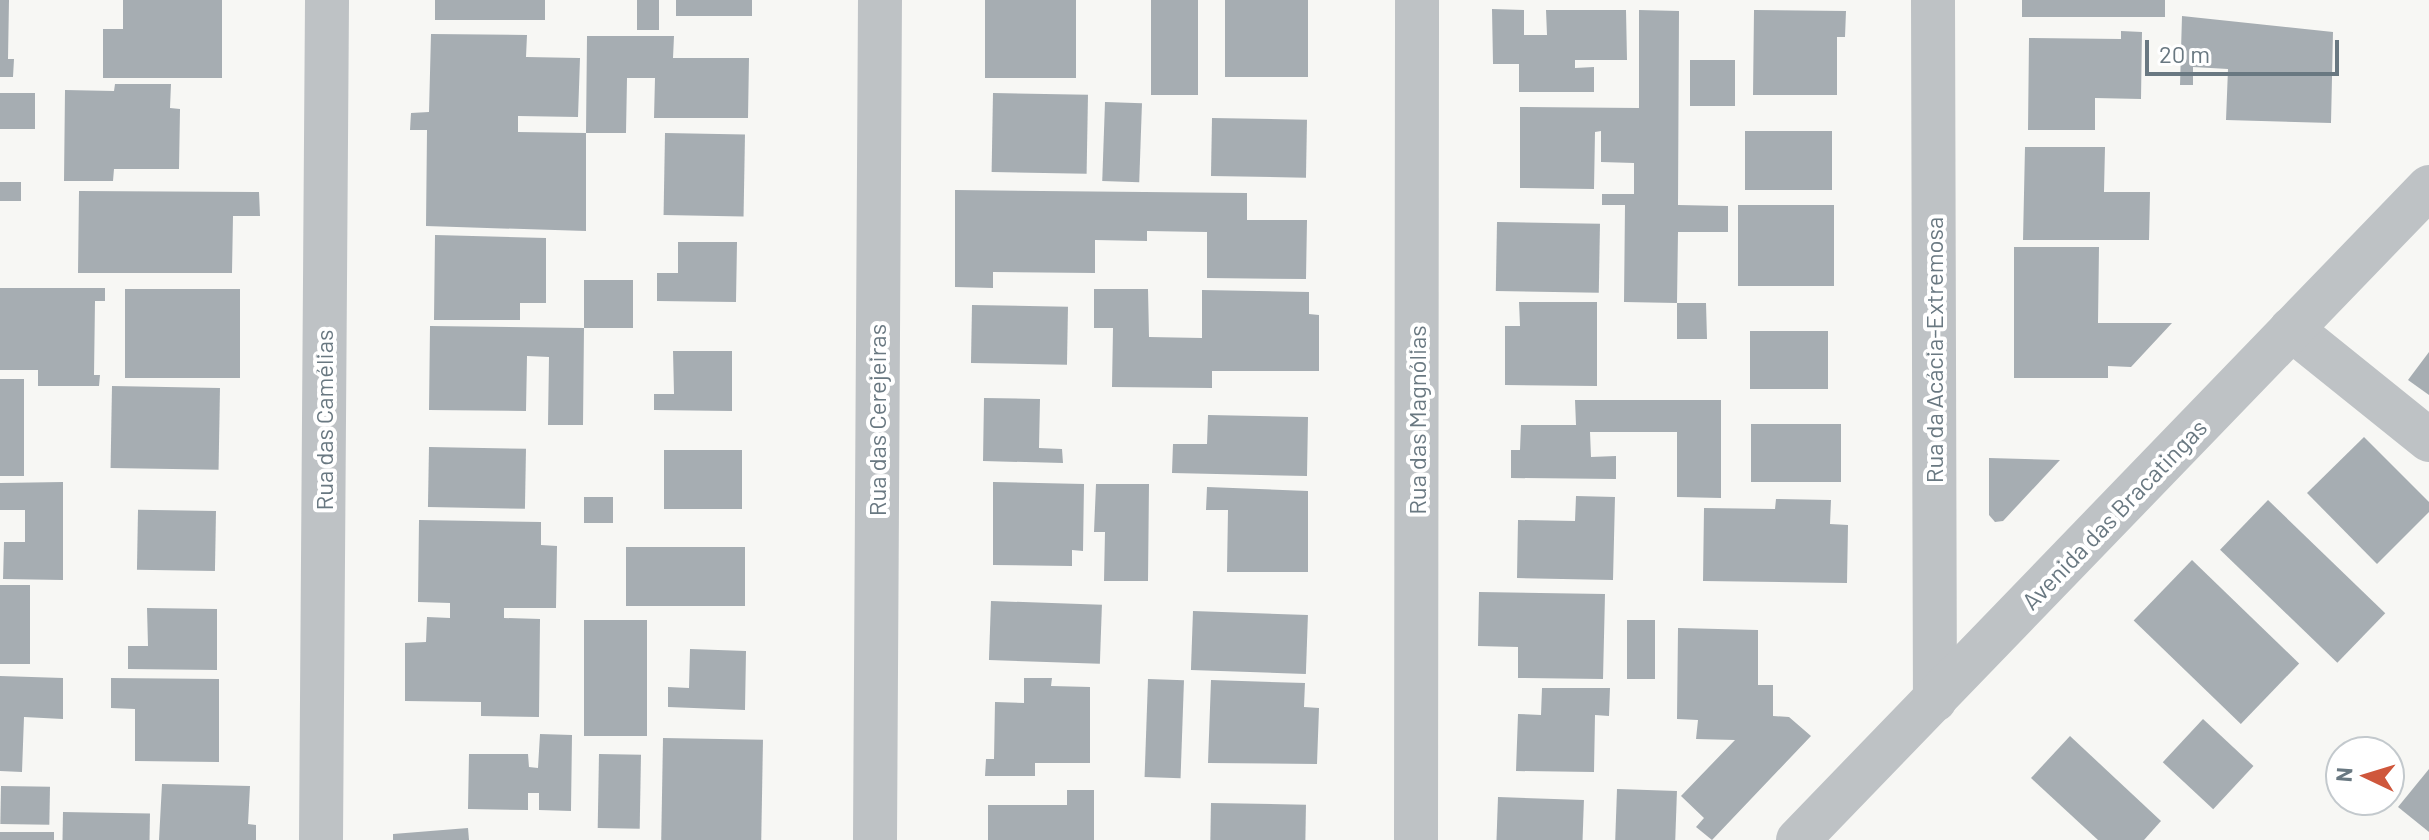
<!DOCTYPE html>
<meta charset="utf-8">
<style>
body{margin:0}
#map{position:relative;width:2429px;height:840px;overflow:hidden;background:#f7f7f4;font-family:Barlow,sans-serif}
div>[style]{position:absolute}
.building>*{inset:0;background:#a6adb2;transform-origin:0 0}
.minor>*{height:44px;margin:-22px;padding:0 22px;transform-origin:22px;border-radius:22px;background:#bec2c5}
span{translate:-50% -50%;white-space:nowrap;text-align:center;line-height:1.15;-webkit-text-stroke:8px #fff;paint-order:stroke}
.street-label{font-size:24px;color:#697881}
.north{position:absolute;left:2325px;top:736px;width:80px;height:80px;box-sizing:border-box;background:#fff;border:2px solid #c3c9cd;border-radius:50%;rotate:274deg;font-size:22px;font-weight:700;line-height:32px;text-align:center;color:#697881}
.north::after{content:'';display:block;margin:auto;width:28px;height:36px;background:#cf573c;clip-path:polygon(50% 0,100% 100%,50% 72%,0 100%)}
.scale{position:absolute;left:2145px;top:40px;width:194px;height:36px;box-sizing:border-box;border:4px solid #697881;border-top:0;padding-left:10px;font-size:24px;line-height:28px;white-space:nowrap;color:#697881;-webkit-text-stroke:6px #fff;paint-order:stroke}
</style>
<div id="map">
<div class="building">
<i style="clip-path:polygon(0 0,9px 0,8px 59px,14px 59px,13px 77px,0 77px)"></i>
<i style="clip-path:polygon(123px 0,222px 0,222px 78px,103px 78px,103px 29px,123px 29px)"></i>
<i style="left:435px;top:0;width:110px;height:20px"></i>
<i style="left:637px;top:0;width:22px;height:30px"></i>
<i style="left:676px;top:0;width:76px;height:16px"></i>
<i style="left:985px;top:0;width:91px;height:78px"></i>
<i style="left:1151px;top:0;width:47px;height:95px"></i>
<i style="left:1225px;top:0;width:83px;height:77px"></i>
<i style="left:2022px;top:0;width:143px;height:17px"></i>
<i style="clip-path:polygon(1492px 9px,1524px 10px,1524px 35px,1547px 35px,1546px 10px,1626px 10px,1627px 60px,1575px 60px,1575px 68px,1594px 67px,1594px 92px,1519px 92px,1519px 64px,1493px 64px)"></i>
<i style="clip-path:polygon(1639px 10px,1679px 11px,1678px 205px,1728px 206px,1728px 232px,1678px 232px,1677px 303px,1706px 303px,1707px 339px,1677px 339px,1677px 303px,1624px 302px,1625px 205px,1602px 205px,1602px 194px,1634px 194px,1634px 163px,1601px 162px,1601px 131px,1595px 132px,1594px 189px,1520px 188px,1520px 107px,1639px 108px)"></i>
<i style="clip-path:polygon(1754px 10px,1846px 11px,1845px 37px,1837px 37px,1837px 95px,1753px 95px)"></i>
<i style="clip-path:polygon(2182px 16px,2333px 32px,2331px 123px,2226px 120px,2228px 69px,2193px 67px,2193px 85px,2180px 85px)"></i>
<i style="clip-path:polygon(2121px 31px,2142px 32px,2141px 99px,2095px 98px,2095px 130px,2028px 130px,2029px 38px,2121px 39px)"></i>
<i style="clip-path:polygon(431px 34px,527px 35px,526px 57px,580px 58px,578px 117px,518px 116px,518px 132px,586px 133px,587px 36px,674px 36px,673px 58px,749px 58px,748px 118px,654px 118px,655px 78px,627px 78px,626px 133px,586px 133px,586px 231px,426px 226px,427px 130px,410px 130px,411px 113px,429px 112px)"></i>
<i style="left:1690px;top:60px;width:45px;height:46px"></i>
<i style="clip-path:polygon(115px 84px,171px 84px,170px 108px,180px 109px,179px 169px,114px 169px,113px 181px,64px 181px,65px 90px,114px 91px)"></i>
<i style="left:0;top:93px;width:35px;height:36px"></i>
<i style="left:993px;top:93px;width:95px;height:79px;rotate:1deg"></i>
<i style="left:1105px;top:102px;width:37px;height:79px;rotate:2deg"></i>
<i style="left:1212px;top:118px;width:95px;height:58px;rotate:1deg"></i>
<i style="left:1745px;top:131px;width:87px;height:59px"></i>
<i style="left:665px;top:133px;width:80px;height:82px;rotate:1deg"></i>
<i style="clip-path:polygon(2025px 147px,2105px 147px,2104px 192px,2150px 192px,2149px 240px,2023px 240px)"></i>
<i style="left:0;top:182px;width:21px;height:19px"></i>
<i style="clip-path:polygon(955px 190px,1247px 193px,1247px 220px,1307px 220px,1306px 279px,1207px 278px,1207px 232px,1147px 231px,1147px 241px,1095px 240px,1095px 273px,993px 272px,993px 288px,955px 287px)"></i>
<i style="clip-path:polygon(79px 191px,259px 192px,260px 216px,233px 216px,232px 273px,78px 273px)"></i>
<i style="left:1738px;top:205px;width:96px;height:81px"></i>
<i style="left:1497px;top:222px;width:103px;height:69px;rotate:1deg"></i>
<i style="clip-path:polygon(435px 235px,546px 238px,546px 303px,520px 303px,520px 320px,434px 320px)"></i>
<i style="clip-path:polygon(678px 242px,737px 242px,736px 302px,657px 301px,657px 273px,678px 273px)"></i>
<i style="clip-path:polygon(2014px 247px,2099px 247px,2098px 323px,2172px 323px,2131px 367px,2108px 366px,2108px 378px,2014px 378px)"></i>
<i style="left:584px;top:280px;width:49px;height:48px"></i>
<i style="clip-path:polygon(0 288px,105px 288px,105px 301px,95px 301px,94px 375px,100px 375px,99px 386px,38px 386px,38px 370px,0 370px)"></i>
<i style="left:125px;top:289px;width:115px;height:89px"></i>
<i style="clip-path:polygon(1094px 289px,1148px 289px,1149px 337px,1202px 338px,1202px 290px,1309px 292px,1309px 314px,1319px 315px,1319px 371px,1212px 371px,1212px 388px,1112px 387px,1113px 328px,1094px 328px)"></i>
<i style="clip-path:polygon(1519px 302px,1597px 302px,1597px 386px,1505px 385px,1505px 326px,1520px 326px)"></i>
<i style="left:972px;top:305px;width:96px;height:58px;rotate:1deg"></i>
<i style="clip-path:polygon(430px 326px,584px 328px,583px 425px,548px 425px,549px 357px,527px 356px,526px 411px,429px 410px)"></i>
<i style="left:1750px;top:331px;width:78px;height:58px"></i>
<i style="clip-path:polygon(673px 351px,732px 351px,732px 411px,654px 410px,654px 394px,674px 394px)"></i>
<i style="clip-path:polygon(2429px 352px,2429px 395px,2408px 380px)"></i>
<i style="left:0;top:379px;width:24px;height:97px"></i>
<i style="left:112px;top:386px;width:108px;height:82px;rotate:1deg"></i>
<i style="clip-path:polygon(984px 398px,1040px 399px,1039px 448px,1062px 449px,1063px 463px,983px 461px)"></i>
<i style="clip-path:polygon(1575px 400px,1721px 400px,1721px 498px,1677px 497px,1677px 432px,1590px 432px,1591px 457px,1616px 456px,1616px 479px,1511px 478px,1511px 450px,1520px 450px,1521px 425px,1576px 425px)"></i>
<i style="clip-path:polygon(1208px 415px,1308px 417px,1307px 476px,1172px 473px,1173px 444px,1207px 444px)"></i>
<i style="left:1751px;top:424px;width:90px;height:58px"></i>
<i style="clip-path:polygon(2364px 437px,2429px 502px,2429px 512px,2377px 564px,2307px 493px)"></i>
<i style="left:429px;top:447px;width:97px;height:60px;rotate:1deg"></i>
<i style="left:664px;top:450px;width:78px;height:59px"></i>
<i style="clip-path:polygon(1989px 458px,2060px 460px,2003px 521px,1995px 522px,1989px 515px)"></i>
<i style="clip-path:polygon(63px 482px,63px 580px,3px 579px,4px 542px,25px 542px,25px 510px,0 510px,0 483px)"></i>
<i style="clip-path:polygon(993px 482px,1084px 484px,1083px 551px,1072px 550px,1072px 566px,993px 565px)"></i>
<i style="clip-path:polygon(1096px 484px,1149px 484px,1148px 581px,1104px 581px,1105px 532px,1094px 532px)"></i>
<i style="clip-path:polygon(1207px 487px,1308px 491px,1308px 572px,1227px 572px,1228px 510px,1206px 510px)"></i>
<i style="clip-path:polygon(1576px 496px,1615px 497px,1613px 580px,1517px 578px,1518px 520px,1575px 521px)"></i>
<i style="left:584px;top:497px;width:29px;height:26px"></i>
<i style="clip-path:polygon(1776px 499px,1831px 500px,1830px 524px,1848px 525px,1847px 583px,1703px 581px,1704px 508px,1775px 509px)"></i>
<i style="left:2268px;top:500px;width:163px;height:69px;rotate:44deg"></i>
<i style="left:216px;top:511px;width:60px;height:78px;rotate:91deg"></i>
<i style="clip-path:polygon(419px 520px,541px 522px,541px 545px,557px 546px,556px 608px,504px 608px,504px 618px,540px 619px,539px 717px,481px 716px,481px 702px,405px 701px,405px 643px,426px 642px,427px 617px,450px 618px,450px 603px,418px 602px)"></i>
<i style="left:626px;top:547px;width:119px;height:59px"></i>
<i style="left:2192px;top:560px;width:149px;height:84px;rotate:44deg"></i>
<i style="left:0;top:585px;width:30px;height:79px"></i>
<i style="clip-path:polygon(1479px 592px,1605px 594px,1603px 679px,1518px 678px,1518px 647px,1478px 646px)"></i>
<i style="left:991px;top:601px;width:111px;height:59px;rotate:2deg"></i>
<i style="clip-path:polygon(147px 608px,217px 609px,217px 670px,128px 669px,128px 646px,148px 646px)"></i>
<i style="left:1193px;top:611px;width:115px;height:59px;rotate:2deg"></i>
<i style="left:584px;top:620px;width:63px;height:116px"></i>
<i style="left:1627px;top:620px;width:28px;height:59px"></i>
<i style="clip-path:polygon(1678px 628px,1758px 630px,1758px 685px,1773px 685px,1773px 716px,1789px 717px,1811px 736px,1712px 840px,1696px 827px,1704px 818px,1681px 796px,1735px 740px,1696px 739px,1698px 720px,1677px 719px)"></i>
<i style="clip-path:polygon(690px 649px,746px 651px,745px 710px,668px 707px,668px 687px,689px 688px)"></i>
<i style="clip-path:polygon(0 676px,63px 678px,63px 719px,24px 717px,22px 772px,0 771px)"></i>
<i style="clip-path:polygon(111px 678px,219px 679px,219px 762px,135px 761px,135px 709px,111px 708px)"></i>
<i style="clip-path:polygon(1024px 678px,1052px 678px,1051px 686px,1090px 687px,1090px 763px,1035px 763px,1035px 776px,985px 776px,986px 759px,994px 759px,995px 702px,1024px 703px)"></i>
<i style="left:1148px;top:679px;width:36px;height:98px;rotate:2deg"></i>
<i style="clip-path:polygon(1211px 680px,1305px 683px,1304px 707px,1319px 708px,1317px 764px,1208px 763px)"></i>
<i style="clip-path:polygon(1542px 688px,1610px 688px,1609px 716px,1595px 715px,1594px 772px,1516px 771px,1518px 714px,1541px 715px)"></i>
<i style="left:2203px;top:719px;width:69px;height:59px;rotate:43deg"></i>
<i style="clip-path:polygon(540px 734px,572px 735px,571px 811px,539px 810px,539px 793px,528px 793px,528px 810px,468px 809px,469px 754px,528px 754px,529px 767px,538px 768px)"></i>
<i style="clip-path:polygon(2070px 736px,2161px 821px,2144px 840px,2098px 840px,2031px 778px)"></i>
<i style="left:663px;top:738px;width:100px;height:102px;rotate:1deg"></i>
<i style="left:599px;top:754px;width:42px;height:74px;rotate:1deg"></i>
<i style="clip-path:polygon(2429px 769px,2429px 832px,2398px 807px)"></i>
<i style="clip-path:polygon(162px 784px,250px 786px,248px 824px,256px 825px,256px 840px,159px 840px)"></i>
<i style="left:1px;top:786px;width:49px;height:38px;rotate:1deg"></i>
<i style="left:1617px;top:789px;width:60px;height:51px;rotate:2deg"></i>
<i style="clip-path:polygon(1067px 790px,1094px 790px,1094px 840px,988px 840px,988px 805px,1067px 805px)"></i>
<i style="left:1498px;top:797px;width:86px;height:43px;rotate:2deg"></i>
<i style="left:1211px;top:803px;width:95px;height:37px;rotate:1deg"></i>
<i style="left:63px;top:812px;width:87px;height:28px;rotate:1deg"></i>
<i style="clip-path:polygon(468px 828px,469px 840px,393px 840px,393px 834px)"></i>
<i style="left:0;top:832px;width:54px;height:8px"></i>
</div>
<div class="minor">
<i style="left:1933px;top:0;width:700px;rotate:89.84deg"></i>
<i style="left:2291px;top:329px;width:177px;rotate:38.8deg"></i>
<i style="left:321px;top:840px;width:840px;rotate:-89.59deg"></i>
<i style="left:875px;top:840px;width:840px;rotate:-89.66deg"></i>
<i style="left:1416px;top:840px;width:840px;rotate:-89.93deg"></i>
<i style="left:1798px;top:840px;width:908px;rotate:-45.98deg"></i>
</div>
<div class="street-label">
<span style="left:1934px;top:350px;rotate:-90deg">Rua da Acácia-Extremosa</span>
<span style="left:324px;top:420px;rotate:-90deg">Rua das Camélias</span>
<span style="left:877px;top:420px;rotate:-90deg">Rua das Cerejeiras</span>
<span style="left:1417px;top:420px;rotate:-90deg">Rua das Magnólias</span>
<span style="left:2114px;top:514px;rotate:-46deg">Avenida das Bracatingas</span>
</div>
<div class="north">N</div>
<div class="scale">20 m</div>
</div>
